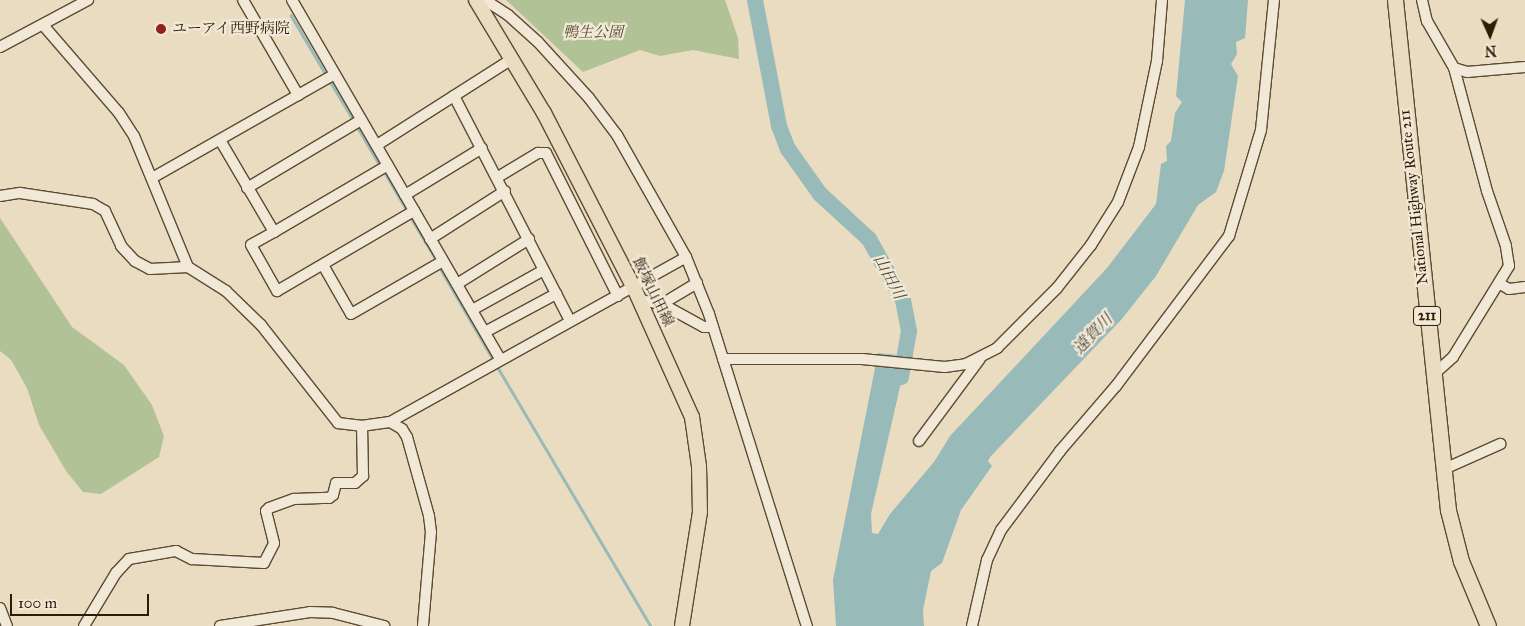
<!DOCTYPE html>
<meta charset="utf-8">
<style>
body{margin:0}
#map{position:relative;width:1525px;height:626px;overflow:hidden;background:#eadcc1;font-family:"IM FELL Great Primer","Noto Serif JP",serif}
div>[style]{position:absolute}
.green>*{inset:0;background:#b2c297}
.water>*{inset:0;background:#98bab8}
.stream>*{height:2.5px;margin:-1.25px;padding:0 1.25px;transform-origin:1.25px;border-radius:1.25px;background:#98bab8}
.river>*{height:16px;margin:-8px;padding:0 8px;transform-origin:8px;border-radius:8px;background:#98bab8}
.roads{filter:drop-shadow(1px 0 #5c4b32) drop-shadow(-1px 0 #5c4b32) drop-shadow(0 1px #5c4b32) drop-shadow(0 -1px #5c4b32)}
.minor>*{height:10px;margin:-5px;padding:0 5px;transform-origin:5px;border-radius:5px;background:#f1e8d7}
.major>*{height:14px;margin:-7px;padding:0 7px;transform-origin:7px;border-radius:7px;background:#eadcc1}
.highway>*{height:15px;margin:-7.5px;padding:0 7.5px;transform-origin:7.5px;border-radius:7.5px;background:#eadcc1}
.dots>*{width:14px;height:14px;translate:-50% -50%;box-sizing:border-box;border:2px solid #f1e8d7;border-radius:50%}
span{translate:-50% -50%;white-space:nowrap;text-align:center;line-height:1.15;-webkit-text-stroke:4.5px #f1e8d7;paint-order:stroke}
.shield-label span{padding:1px 4px;background:#f1e8d7;border:1px solid;border-radius:4px;-webkit-text-stroke-width:0}
.shield-label{font-size:14px;color:#2d1b02;font-weight:700}
.poi-label{font-size:15px;color:#2d1b02}
.left{translate:0 -50%;text-align:left}
.park-label{font-size:15px;color:#554d2f;font-style:italic}
.street-label{font-size:15px;color:#2d1b02}
.water-label{font-size:16px;color:#4d4b39;font-style:italic}
.north{position:absolute;left:1465px;top:10px;width:50px;height:50px;-webkit-text-stroke:4px #f1e8d7;paint-order:stroke;rotate:178deg;font-size:14px;font-weight:700;line-height:20px;text-align:center;color:#2d1b02}
.north::after{content:'';display:block;margin:auto;width:18px;height:22px;background:#2d1b02;clip-path:polygon(50% 0,100% 100%,50% 72%,0 100%)}
.scale{position:absolute;left:10px;top:594px;width:139px;height:22px;box-sizing:border-box;border:2px solid #2d1b02;border-top:0;padding-left:6px;font-size:15px;line-height:18px;white-space:nowrap;color:#2d1b02;-webkit-text-stroke:4px #f1e8d7;paint-order:stroke}
</style>
<div id="map">
<div class="green">
<i style="clip-path:polygon(506px 0,725px 0,738px 38px,739px 59px,693px 50px,660px 56px,640px 50px,583px 72px)"></i>
<i style="clip-path:polygon(0 218px,72px 327px,124px 365px,152px 405px,164px 436px,159px 457px,101px 494px,83px 492px,66px 471px,39px 425px,27px 388px,11px 360px,0 351px)"></i>
</div>
<div class="water">
<i style="clip-path:polygon(1185px 0,1248px 0,1245px 38px,1236px 42px,1237px 54px,1231px 64px,1238px 76px,1224px 171px,1216px 192px,1198px 205px,1156px 276px,1121px 320px,991px 456px,988px 461px,992px 466px,961px 510px,942px 563px,931px 571px,923px 610px,924px 626px,836px 626px,833px 580px,878px 353px,907px 356px,871px 514px,872px 533px,878px 534px,890px 514px,934px 462px,950px 436px,1107px 268px,1156px 204px,1161px 164px,1167px 161px,1166px 146px,1171px 141px,1175px 113px,1182px 102px,1176px 96px)"></i>
</div>
<div class="stream">
<i style="left:291px;top:15px;width:71px;rotate:59.5deg"></i>
<i style="left:330px;top:81px;width:47px;rotate:59deg"></i>
<i style="left:357px;top:126px;width:48px;rotate:59.7deg"></i>
<i style="left:384px;top:171px;width:48px;rotate:59.7deg"></i>
<i style="left:410px;top:216px;width:52px;rotate:59deg"></i>
<i style="left:439px;top:266px;width:110px;rotate:59.9deg"></i>
<i style="left:497px;top:366px;width:302px;rotate:59.4deg"></i>
</div>
<div class="river">
<i style="left:755px;top:0;width:128px;rotate:79.2deg"></i>
<i style="left:779px;top:126px;width:25px;rotate:69deg"></i>
<i style="left:788px;top:149px;width:55px;rotate:54.6deg"></i>
<i style="left:820px;top:194px;width:67px;rotate:42.6deg"></i>
<i style="left:869px;top:239px;width:70px;rotate:60.9deg"></i>
<i style="left:903px;top:300px;width:32px;rotate:79deg"></i>
<i style="left:909px;top:331px;width:47px;rotate:99.9deg"></i>
</div>
<div class="roads">
<div class="minor">
<i style="left:243px;top:0;width:110px;rotate:59.9deg"></i>
<i style="left:292px;top:0;width:415px;rotate:59.9deg"></i>
<i style="left:485px;top:0;width:27px;rotate:33deg"></i>
<i style="left:508px;top:15px;width:40px;rotate:42deg"></i>
<i style="left:538px;top:42px;width:76px;rotate:47.7deg"></i>
<i style="left:589px;top:98px;width:46px;rotate:52.9deg"></i>
<i style="left:617px;top:135px;width:140px;rotate:60.5deg"></i>
<i style="left:686px;top:257px;width:61px;rotate:68deg"></i>
<i style="left:709px;top:314px;width:327px;rotate:72.6deg"></i>
<i style="left:1422px;top:0;width:22px;rotate:77deg"></i>
<i style="left:1427px;top:21px;width:54px;rotate:60.1deg"></i>
<i style="left:1454px;top:68px;width:14px;rotate:17deg"></i>
<i style="left:1467px;top:72px;width:58px;rotate:-4.9deg"></i>
<i style="left:43px;top:25px;width:116px;rotate:49.2deg"></i>
<i style="left:119px;top:113px;width:27px;rotate:57deg"></i>
<i style="left:134px;top:136px;width:142px;rotate:67.6deg"></i>
<i style="left:188px;top:267px;width:45px;rotate:32.3deg"></i>
<i style="left:226px;top:291px;width:49px;rotate:44.2deg"></i>
<i style="left:261px;top:325px;width:125px;rotate:51.8deg"></i>
<i style="left:338px;top:423px;width:23px;rotate:7deg"></i>
<i style="left:361px;top:426px;width:29px;rotate:-8deg"></i>
<i style="left:390px;top:422px;width:339px;rotate:-29.1deg"></i>
<i style="left:0;top:47px;width:100px;rotate:-28.1deg"></i>
<i style="left:454px;top:96px;width:253px;rotate:62.7deg"></i>
<i style="left:220px;top:140px;width:107px;rotate:59.6deg"></i>
<i style="left:274px;top:232px;width:26px;rotate:151deg"></i>
<i style="left:251px;top:245px;width:53px;rotate:60.5deg"></i>
<i style="left:277px;top:291px;width:159px;rotate:-30.3deg"></i>
<i style="left:377px;top:145px;width:160px;rotate:-32.5deg"></i>
<i style="left:498px;top:177px;width:47px;rotate:-31deg"></i>
<i style="left:538px;top:153px;width:8px"></i>
<i style="left:546px;top:153px;width:160px;rotate:63.3deg"></i>
<i style="left:152px;top:178px;width:210px;rotate:-29.6deg"></i>
<i style="left:247px;top:188px;width:133px;rotate:-30.8deg"></i>
<i style="left:405px;top:195px;width:90px;rotate:-31.4deg"></i>
<i style="left:0;top:196px;width:20px;rotate:-9deg"></i>
<i style="left:20px;top:193px;width:74px;rotate:8.6deg"></i>
<i style="left:93px;top:204px;width:14px;rotate:30deg"></i>
<i style="left:105px;top:211px;width:38px;rotate:65deg"></i>
<i style="left:121px;top:246px;width:21px;rotate:47deg"></i>
<i style="left:135px;top:261px;width:17px;rotate:28deg"></i>
<i style="left:150px;top:269px;width:38px;rotate:-3deg"></i>
<i style="left:274px;top:232px;width:132px;rotate:-30.4deg"></i>
<i style="left:430px;top:239px;width:89px;rotate:-32.6deg"></i>
<i style="left:323px;top:265px;width:56px;rotate:60.3deg"></i>
<i style="left:351px;top:314px;width:106px;rotate:-29.9deg"></i>
<i style="left:457px;top:284px;width:85px;rotate:-32deg"></i>
<i style="left:1500px;top:284px;width:10px;rotate:29deg"></i>
<i style="left:1509px;top:289px;width:16px;rotate:-7deg"></i>
<i style="left:640px;top:300px;width:22px;rotate:10deg"></i>
<i style="left:662px;top:304px;width:48px;rotate:28.7deg"></i>
<i style="left:704px;top:327px;width:9px"></i>
<i style="left:662px;top:304px;width:41px;rotate:-31deg"></i>
<i style="left:472px;top:310px;width:82px;rotate:-29.1deg"></i>
<i style="left:485px;top:332px;width:81px;rotate:-28.2deg"></i>
<i style="left:723px;top:359px;width:139px"></i>
<i style="left:862px;top:359px;width:83px;rotate:5.5deg"></i>
<i style="left:945px;top:367px;width:21px;rotate:-8deg"></i>
<i style="left:966px;top:364px;width:35px;rotate:-27deg"></i>
<i style="left:997px;top:348px;width:85px;rotate:-45deg"></i>
<i style="left:1057px;top:288px;width:55px;rotate:-51.7deg"></i>
<i style="left:1091px;top:245px;width:51px;rotate:-57.9deg"></i>
<i style="left:1118px;top:202px;width:59px;rotate:-69.1deg"></i>
<i style="left:1139px;top:147px;width:88px;rotate:-78.2deg"></i>
<i style="left:1157px;top:61px;width:61px;rotate:-85.3deg"></i>
<i style="left:1433px;top:375px;width:27px;rotate:-42deg"></i>
<i style="left:1453px;top:357px;width:107px;rotate:-58.4deg"></i>
<i style="left:1509px;top:266px;width:20px;rotate:-99deg"></i>
<i style="left:1506px;top:246px;width:58px;rotate:-109.1deg"></i>
<i style="left:1487px;top:191px;width:127px;rotate:-105deg"></i>
<i style="left:390px;top:422px;width:14px;rotate:30deg"></i>
<i style="left:402px;top:429px;width:9px;rotate:58deg"></i>
<i style="left:407px;top:437px;width:82px;rotate:74.4deg"></i>
<i style="left:429px;top:516px;width:16px;rotate:83deg"></i>
<i style="left:431px;top:532px;width:94px;rotate:94.9deg"></i>
<i style="left:919px;top:441px;width:102px;rotate:-53.4deg"></i>
<i style="left:1442px;top:470px;width:64px;rotate:-24.1deg"></i>
<i style="left:0;top:608px;width:19px;rotate:69deg"></i>
<i style="left:84px;top:626px;width:62px;rotate:-58.9deg"></i>
<i style="left:116px;top:573px;width:19px;rotate:-47deg"></i>
<i style="left:129px;top:559px;width:48px;rotate:-9.7deg"></i>
<i style="left:176px;top:551px;width:18px;rotate:27deg"></i>
<i style="left:192px;top:559px;width:72px;rotate:3.2deg"></i>
<i style="left:264px;top:563px;width:22px;rotate:-63deg"></i>
<i style="left:274px;top:543px;width:33px;rotate:-104deg"></i>
<i style="left:266px;top:511px;width:4px;rotate:-45deg"></i>
<i style="left:269px;top:508px;width:27px;rotate:-20deg"></i>
<i style="left:294px;top:499px;width:35px;rotate:-2deg"></i>
<i style="left:329px;top:498px;width:5px;rotate:-37deg"></i>
<i style="left:333px;top:495px;width:12px;rotate:-76deg"></i>
<i style="left:336px;top:483px;width:19px"></i>
<i style="left:355px;top:483px;width:11px;rotate:-41deg"></i>
<i style="left:363px;top:476px;width:50px;rotate:-91.1deg"></i>
<i style="left:220px;top:626px;width:91px;rotate:-8.8deg"></i>
<i style="left:310px;top:612px;width:23px;rotate:2deg"></i>
<i style="left:333px;top:613px;width:53px;rotate:14.3deg"></i>
<i style="left:972px;top:626px;width:68px;rotate:-77.2deg"></i>
<i style="left:987px;top:560px;width:33px;rotate:-65deg"></i>
<i style="left:1001px;top:530px;width:99px;rotate:-53.2deg"></i>
<i style="left:1060px;top:451px;width:86px;rotate:-49.3deg"></i>
<i style="left:1116px;top:386px;width:188px;rotate:-53deg"></i>
<i style="left:1229px;top:236px;width:111px;rotate:-73.2deg"></i>
<i style="left:1261px;top:130px;width:131px;rotate:-84.3deg"></i>
</div>
<div class="major">
<i style="left:476px;top:0;width:132px;rotate:59deg"></i>
<i style="left:544px;top:113px;width:197px;rotate:62.8deg"></i>
<i style="left:634px;top:288px;width:141px;rotate:65.8deg"></i>
<i style="left:692px;top:417px;width:49px;rotate:81.9deg"></i>
<i style="left:699px;top:466px;width:46px;rotate:88.8deg"></i>
<i style="left:700px;top:512px;width:115px;rotate:99deg"></i>
</div>
<div class="highway">
<i style="left:1395px;top:0;width:513px;rotate:84.07deg"></i>
<i style="left:1448px;top:510px;width:53px;rotate:75.7deg"></i>
<i style="left:1461px;top:561px;width:70px;rotate:67.4deg"></i>
</div>
</div>
<div class="dots">
<i style="left:161px;top:29px;background:#8f2418"></i>
</div>
<div class="shield-label">
<span style="left:1427px;top:316px">211</span>
</div>
<div class="poi-label">
<span class="left" style="left:172px;top:29px">ユーアイ西野病院</span>
</div>
<div class="park-label">
<span style="left:593px;top:33px">鴨生公園</span>
</div>
<div class="street-label">
<span style="left:1414px;top:197px;rotate:-96deg">National Highway Route 211</span>
<span style="left:653px;top:292px;rotate:64deg">飯塚山田線</span>
</div>
<div class="water-label">
<span style="left:889px;top:277px;rotate:62deg">山田川</span>
<span style="left:1093px;top:334px;rotate:-46deg">遠賀川</span>
</div>
<div class="north">N</div>
<div class="scale">100 m</div>
</div>
